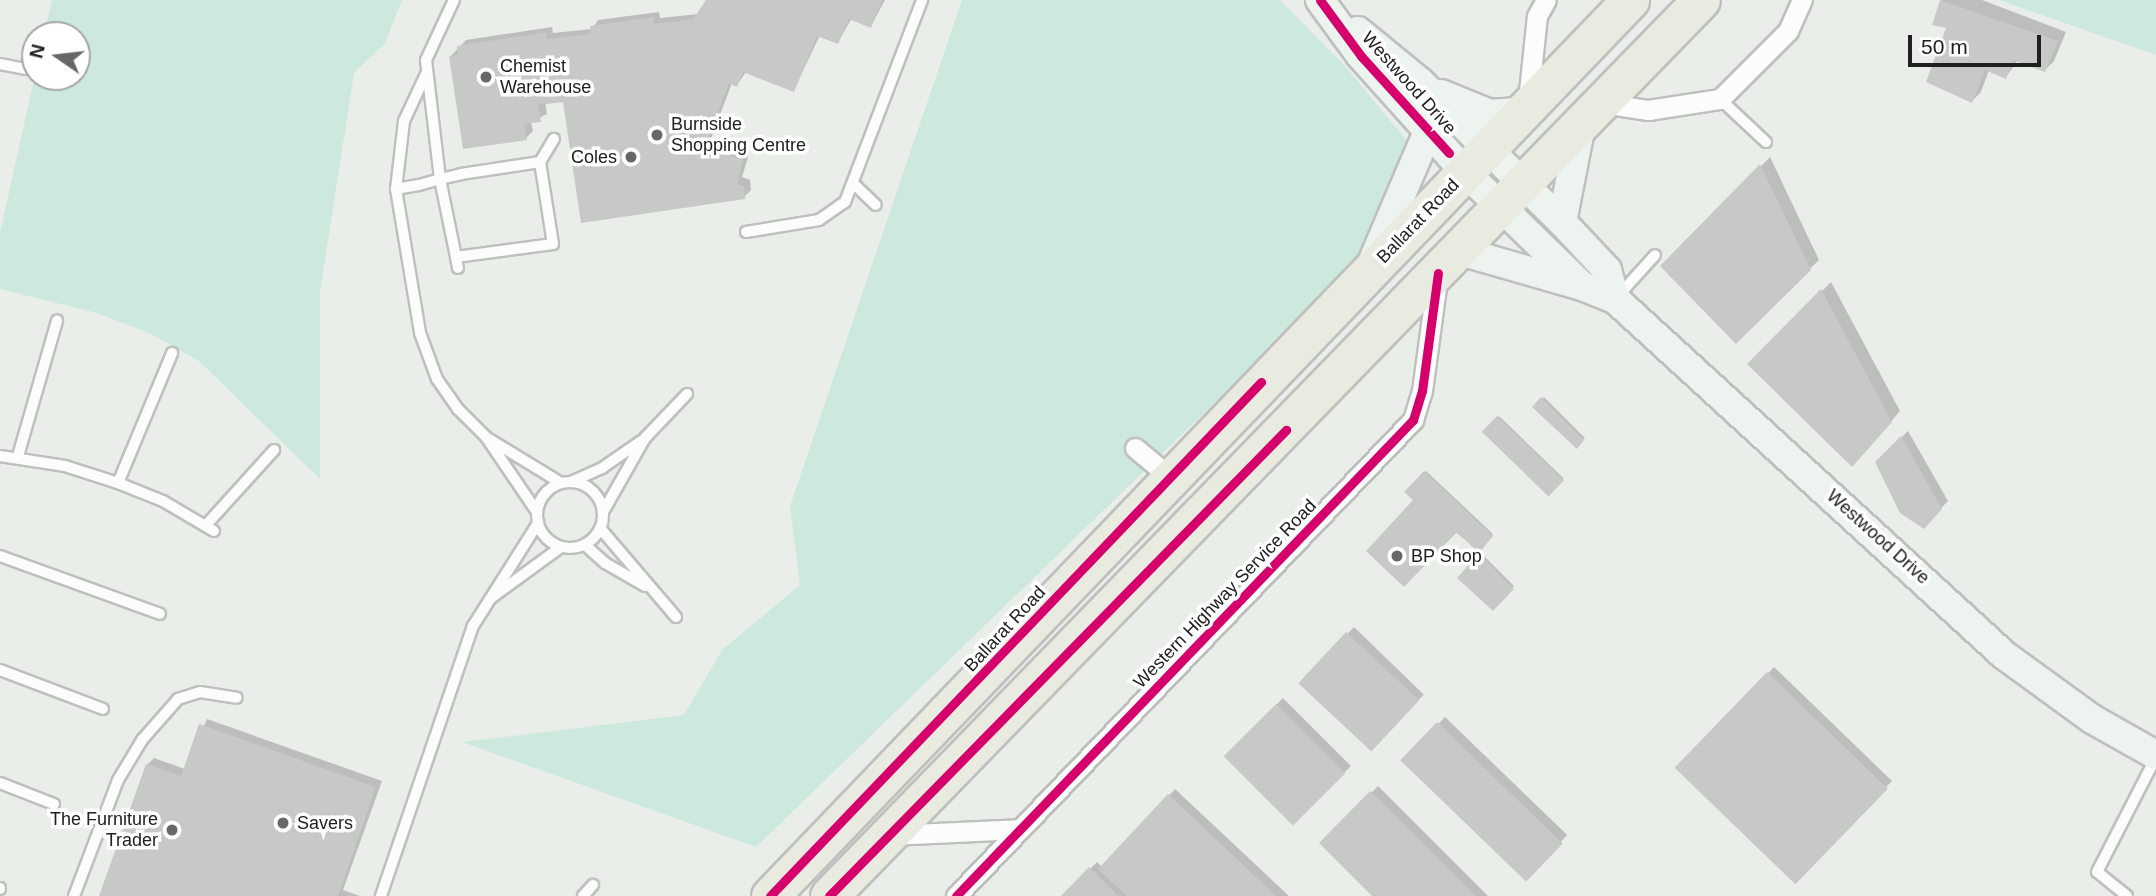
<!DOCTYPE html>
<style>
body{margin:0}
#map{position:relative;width:2156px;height:896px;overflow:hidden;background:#eaeee9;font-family:Helvetica,sans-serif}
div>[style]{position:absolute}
.grass>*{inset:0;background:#cde8dd}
.shadow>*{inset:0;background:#0003;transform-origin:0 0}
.building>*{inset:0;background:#c6c9c5;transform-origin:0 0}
.roads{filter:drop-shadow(2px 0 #bec0be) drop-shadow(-2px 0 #bec0be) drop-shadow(0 2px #bec0be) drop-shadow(0 -2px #bec0be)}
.lane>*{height:10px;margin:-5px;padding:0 5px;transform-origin:5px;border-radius:5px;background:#fcfcfc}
.lane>.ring{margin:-5px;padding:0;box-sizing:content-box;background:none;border:10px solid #fcfcfc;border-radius:50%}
.street>*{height:19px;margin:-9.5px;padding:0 9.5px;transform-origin:9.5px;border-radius:9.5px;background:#fcfcfc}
.secondary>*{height:28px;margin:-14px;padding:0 14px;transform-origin:14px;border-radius:14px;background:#edf3ee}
.highway>*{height:37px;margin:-18.5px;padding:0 18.5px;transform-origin:18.5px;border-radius:18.5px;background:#e9eae0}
.cycleway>*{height:9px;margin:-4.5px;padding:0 4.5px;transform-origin:4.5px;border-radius:4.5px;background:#d6006c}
.dots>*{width:19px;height:19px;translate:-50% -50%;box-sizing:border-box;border:4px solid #fff;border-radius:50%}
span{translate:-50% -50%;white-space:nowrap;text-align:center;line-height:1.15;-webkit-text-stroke:7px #fff;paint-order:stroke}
.poi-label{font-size:18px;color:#202020}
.left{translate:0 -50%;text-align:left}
.right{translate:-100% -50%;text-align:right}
.street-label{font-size:18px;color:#202020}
.north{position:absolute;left:21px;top:21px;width:70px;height:70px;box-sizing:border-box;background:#fff;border:2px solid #a6a6a6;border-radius:50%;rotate:284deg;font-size:19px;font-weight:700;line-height:28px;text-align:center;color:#202020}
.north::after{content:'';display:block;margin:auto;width:24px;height:32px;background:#676866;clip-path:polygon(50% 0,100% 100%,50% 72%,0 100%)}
.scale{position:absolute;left:1908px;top:35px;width:133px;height:32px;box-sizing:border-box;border:4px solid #202020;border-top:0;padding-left:9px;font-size:21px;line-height:24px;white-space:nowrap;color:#202020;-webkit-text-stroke:5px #fff;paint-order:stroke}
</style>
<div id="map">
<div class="grass">
<i style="clip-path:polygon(52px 0,402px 0,385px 43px,354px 73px,320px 292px,320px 479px,199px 361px,149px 333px,97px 313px,0 289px,0 233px,35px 75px,77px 77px,77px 35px,44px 35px)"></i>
<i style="clip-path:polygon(962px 0,1280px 0,1345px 66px,1408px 142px,1358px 264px,756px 847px,462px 742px,684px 715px,722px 650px,800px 585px,790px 506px)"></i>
<i style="clip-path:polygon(1999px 0,2156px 0,2156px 55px)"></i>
</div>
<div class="shadow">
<i style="clip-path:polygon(708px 0,885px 0,871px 26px,852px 18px,838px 42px,820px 35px,794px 90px,746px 72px,737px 85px,732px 83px,710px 141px,749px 154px,742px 177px,750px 180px,751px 190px,744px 197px,564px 100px,545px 102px,547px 114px,531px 122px,533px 131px,526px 138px,451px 56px,466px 40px,552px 27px,553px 33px,592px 29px,598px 20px,659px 12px,660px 18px,699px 14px)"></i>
<i style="clip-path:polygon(1942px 0,1982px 0,2066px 32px,2054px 61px,2045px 70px,2018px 60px,2006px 77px,1989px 70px,1981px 92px,1972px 101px,1948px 26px,1935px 24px)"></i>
<i style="clip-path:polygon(1770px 157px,1819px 260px,1736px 341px,1663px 266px)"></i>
<i style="clip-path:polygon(1831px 282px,1900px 411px,1861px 456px,1750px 364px)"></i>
<i style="left:1544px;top:397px;width:58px;height:13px;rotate:45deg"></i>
<i style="left:1499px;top:416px;width:90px;height:21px;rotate:44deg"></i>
<i style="clip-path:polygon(1908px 431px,1948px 501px,1924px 526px,1877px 462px)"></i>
<i style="clip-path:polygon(1426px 471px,1493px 534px,1480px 552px,1514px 586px,1493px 609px,1459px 578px,1481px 553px,1407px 492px)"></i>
<i style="left:1354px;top:627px;width:97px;height:77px;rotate:44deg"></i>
<i style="left:1774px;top:667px;width:164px;height:139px;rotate:44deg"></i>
<i style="left:1283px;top:698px;width:96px;height:81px;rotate:45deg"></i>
<i style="left:1445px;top:717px;width:170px;height:60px;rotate:44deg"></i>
<i style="clip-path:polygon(207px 719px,382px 781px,343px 890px,360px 896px,100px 896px,147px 765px,154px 758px,185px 769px)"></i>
<i style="clip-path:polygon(1378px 786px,1488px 896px,1375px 896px,1321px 843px)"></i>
<i style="clip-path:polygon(1175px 789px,1289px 896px,1063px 896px,1097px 862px,1102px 867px)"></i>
</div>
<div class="building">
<i style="clip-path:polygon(706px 0,882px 0,871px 28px,849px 19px,838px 44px,817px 36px,794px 92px,743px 72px,737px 87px,729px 83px,705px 147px,743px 160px,737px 184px,744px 186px,745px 199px,581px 223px,563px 102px,538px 105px,541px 122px,524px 124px,527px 140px,463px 149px,449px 56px,458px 55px,457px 46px,546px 32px,547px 39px,591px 34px,590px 26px,653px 17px,654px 24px,693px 19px)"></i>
<i style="clip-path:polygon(1940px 0,2058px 41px,2045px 72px,2013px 60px,2006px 79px,1985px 70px,1972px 103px,1926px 82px,1946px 28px,1932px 25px)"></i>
<i style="clip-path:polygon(1760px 164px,1811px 270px,1736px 344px,1660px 266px)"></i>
<i style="clip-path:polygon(1821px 289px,1892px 422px,1852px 467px,1747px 364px)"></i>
<i style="clip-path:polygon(1541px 397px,1584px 440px,1577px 449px,1532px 407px)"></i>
<i style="left:1497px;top:416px;width:93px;height:22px;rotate:44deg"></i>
<i style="clip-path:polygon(1901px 436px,1942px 509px,1924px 529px,1900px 513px,1875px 462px)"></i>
<i style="clip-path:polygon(1424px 471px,1493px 536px,1479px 553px,1514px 589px,1493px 611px,1457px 578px,1479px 553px,1457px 532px,1404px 587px,1366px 551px,1413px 500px,1404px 492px)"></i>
<i style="left:1346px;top:632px;width:100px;height:70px;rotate:43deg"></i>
<i style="left:1767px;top:672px;width:168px;height:133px;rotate:44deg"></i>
<i style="left:1276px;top:704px;width:98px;height:74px;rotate:45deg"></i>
<i style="left:1437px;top:722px;width:175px;height:53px;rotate:44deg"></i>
<i style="clip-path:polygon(199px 724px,376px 787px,338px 896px,99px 896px,146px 764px,181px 776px)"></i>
<i style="clip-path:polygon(1370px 791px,1475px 896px,1372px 896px,1319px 843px)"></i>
<i style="clip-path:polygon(1168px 794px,1276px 896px,1127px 896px,1098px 869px)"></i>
<i style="clip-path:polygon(1089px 867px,1118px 896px,1061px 896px)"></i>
</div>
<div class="roads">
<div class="lane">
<i style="left:0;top:64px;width:26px;rotate:11deg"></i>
<i style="left:426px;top:74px;width:52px;rotate:115.1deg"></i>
<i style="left:404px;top:121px;width:68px;rotate:96.7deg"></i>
<i style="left:396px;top:189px;width:146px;rotate:80.5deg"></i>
<i style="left:420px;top:333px;width:49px;rotate:69.7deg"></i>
<i style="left:437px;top:379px;width:37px;rotate:55deg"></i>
<i style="left:458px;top:409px;width:40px;rotate:45deg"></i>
<i style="left:486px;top:437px;width:91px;rotate:55.8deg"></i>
<i style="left:1720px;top:99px;width:63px;rotate:43.1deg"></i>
<i style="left:540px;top:162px;width:27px;rotate:-59deg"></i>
<i style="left:854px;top:184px;width:30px;rotate:44deg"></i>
<i style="left:396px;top:189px;width:23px;rotate:-10deg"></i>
<i style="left:419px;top:185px;width:22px;rotate:-16deg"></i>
<i style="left:440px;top:179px;width:22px;rotate:-13deg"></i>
<i style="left:461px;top:174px;width:80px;rotate:-8.6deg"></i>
<i style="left:540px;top:162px;width:83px;rotate:81deg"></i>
<i style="left:553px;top:244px;width:98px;rotate:172.4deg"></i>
<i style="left:456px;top:257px;width:80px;rotate:-101.6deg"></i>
<i style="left:440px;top:179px;width:120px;rotate:-96.7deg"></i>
<i style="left:426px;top:60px;width:66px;rotate:-65deg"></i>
<i style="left:746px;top:232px;width:74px;rotate:-9.3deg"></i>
<i style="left:819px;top:220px;width:32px;rotate:-35deg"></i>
<i style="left:845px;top:202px;width:216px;rotate:-69.1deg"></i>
<i style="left:456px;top:257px;width:11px;rotate:80deg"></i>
<i style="left:1618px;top:296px;width:55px;rotate:-47.9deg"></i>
<i style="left:489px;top:439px;width:84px;rotate:31.4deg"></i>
<i style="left:0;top:456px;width:66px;rotate:8.7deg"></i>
<i style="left:65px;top:466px;width:56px;rotate:17.8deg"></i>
<i style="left:118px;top:483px;width:48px;rotate:21.8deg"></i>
<i style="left:163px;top:501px;width:59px;rotate:30.5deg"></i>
<i style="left:18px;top:456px;width:141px;rotate:-73.9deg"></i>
<i style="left:573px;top:481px;width:32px;rotate:-24deg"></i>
<i style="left:602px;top:468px;width:47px;rotate:-34.7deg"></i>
<i class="ring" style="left:537px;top:482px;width:56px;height:56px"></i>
<i style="left:118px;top:483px;width:141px;rotate:-67.4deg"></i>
<i style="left:603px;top:512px;width:85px;rotate:-60.4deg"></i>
<i style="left:645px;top:438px;width:61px;rotate:-46.3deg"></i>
<i style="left:207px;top:524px;width:100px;rotate:-47.8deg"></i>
<i style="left:600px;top:528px;width:117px;rotate:49.5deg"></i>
<i style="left:585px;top:545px;width:27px;rotate:42deg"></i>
<i style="left:605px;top:563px;width:46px;rotate:29.9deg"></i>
<i style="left:0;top:556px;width:170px;rotate:19.9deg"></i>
<i style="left:491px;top:598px;width:87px;rotate:-36.1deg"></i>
<i style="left:0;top:670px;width:110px;rotate:20.7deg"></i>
<i style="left:0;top:783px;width:58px;rotate:21.3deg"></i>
<i style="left:0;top:889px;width:1px;rotate:-90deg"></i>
<i style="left:74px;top:896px;width:124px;rotate:-69.2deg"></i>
<i style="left:118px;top:780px;width:47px;rotate:-59deg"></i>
<i style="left:142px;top:740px;width:55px;rotate:-48.7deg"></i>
<i style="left:178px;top:699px;width:23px;rotate:-18deg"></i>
<i style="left:200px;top:692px;width:37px;rotate:9deg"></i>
<i style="left:381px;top:896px;width:285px;rotate:-71.2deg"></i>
<i style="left:473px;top:626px;width:122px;rotate:-57.7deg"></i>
<i style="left:583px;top:896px;width:15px;rotate:-48deg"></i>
<i style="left:2127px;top:896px;width:38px;rotate:-141deg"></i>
<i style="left:2097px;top:872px;width:129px;rotate:-62.8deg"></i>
</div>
<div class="street">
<i style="left:1528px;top:101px;width:85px;rotate:-84deg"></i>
<i style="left:1537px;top:16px;width:18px;rotate:-61deg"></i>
<i style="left:1602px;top:103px;width:47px;rotate:8.7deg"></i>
<i style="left:1648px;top:110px;width:73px;rotate:-8.7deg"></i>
<i style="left:1720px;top:99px;width:96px;rotate:-45deg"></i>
<i style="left:1788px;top:31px;width:34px;rotate:-66deg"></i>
<i style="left:1135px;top:448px;width:45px;rotate:39.6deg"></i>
<i style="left:889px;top:835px;width:131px;rotate:-2.6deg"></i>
<i style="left:956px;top:896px;width:660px;rotate:-46.17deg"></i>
<i style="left:1413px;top:420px;width:30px;rotate:-73deg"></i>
<i style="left:1422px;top:391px;width:119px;rotate:-82.3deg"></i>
</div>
<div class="secondary">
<i style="left:1320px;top:0;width:69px;rotate:53.8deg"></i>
<i style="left:1361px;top:56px;width:157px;rotate:48.1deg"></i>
<i style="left:1466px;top:173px;width:162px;rotate:44.2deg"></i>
<i style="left:1582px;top:286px;width:35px;rotate:22deg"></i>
<i style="left:1615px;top:299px;width:527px;rotate:42.46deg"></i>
<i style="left:2004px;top:655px;width:109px;rotate:36deg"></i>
<i style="left:2092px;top:719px;width:73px;rotate:29.4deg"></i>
<i style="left:1358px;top:31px;width:80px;rotate:39.4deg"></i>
<i style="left:1420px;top:82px;width:199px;rotate:44.6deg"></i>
<i style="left:1562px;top:222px;width:66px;rotate:46.8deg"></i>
<i style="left:1607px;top:270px;width:30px;rotate:75deg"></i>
<i style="left:1441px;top:94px;width:53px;rotate:22.2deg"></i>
<i style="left:1490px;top:114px;width:31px;rotate:-4deg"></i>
<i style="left:1562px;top:222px;width:99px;rotate:-78.9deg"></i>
<i style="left:1460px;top:251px;width:127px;rotate:16deg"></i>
<i style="left:1374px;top:258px;width:140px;rotate:-66.9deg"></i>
</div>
<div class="highway">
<i style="left:770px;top:896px;width:1242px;rotate:-46.17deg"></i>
<i style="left:829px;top:896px;width:1250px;rotate:-45.78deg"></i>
</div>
</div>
<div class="cycleway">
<i style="left:1320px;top:0;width:69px;rotate:53.8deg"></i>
<i style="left:1361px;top:56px;width:131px;rotate:47.8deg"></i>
<i style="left:770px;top:896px;width:711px;rotate:-46.31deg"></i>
<i style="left:829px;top:896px;width:653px;rotate:-45.56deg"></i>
<i style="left:956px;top:896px;width:660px;rotate:-46.17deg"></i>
<i style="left:1413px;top:420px;width:30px;rotate:-73deg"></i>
<i style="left:1422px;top:391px;width:119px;rotate:-82.3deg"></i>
</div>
<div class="dots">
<i style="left:486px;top:77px;background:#676866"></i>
<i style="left:657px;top:135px;background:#676866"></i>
<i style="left:631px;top:157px;background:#676866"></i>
<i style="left:1397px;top:556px;background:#676866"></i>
<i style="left:283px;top:823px;background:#676866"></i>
<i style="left:172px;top:830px;background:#676866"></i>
</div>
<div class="poi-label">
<span class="left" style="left:500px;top:77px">Chemist<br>Warehouse</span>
<span class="left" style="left:671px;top:135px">Burnside<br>Shopping Centre</span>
<span class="right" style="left:617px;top:157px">Coles</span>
<span class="left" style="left:1411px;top:556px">BP Shop</span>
<span class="right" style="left:158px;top:830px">The Furniture<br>Trader</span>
<span class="left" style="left:297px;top:823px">Savers</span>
</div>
<div class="street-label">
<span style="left:1409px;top:83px;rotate:48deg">Westwood Drive</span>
<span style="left:1418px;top:221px;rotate:-46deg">Ballarat Road</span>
<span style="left:1878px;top:537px;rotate:42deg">Westwood Drive</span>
<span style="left:1225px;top:594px;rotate:-46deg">Western Highway Service Road</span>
<span style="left:1005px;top:629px;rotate:-47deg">Ballarat Road</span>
</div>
<div class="north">N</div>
<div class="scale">50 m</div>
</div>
